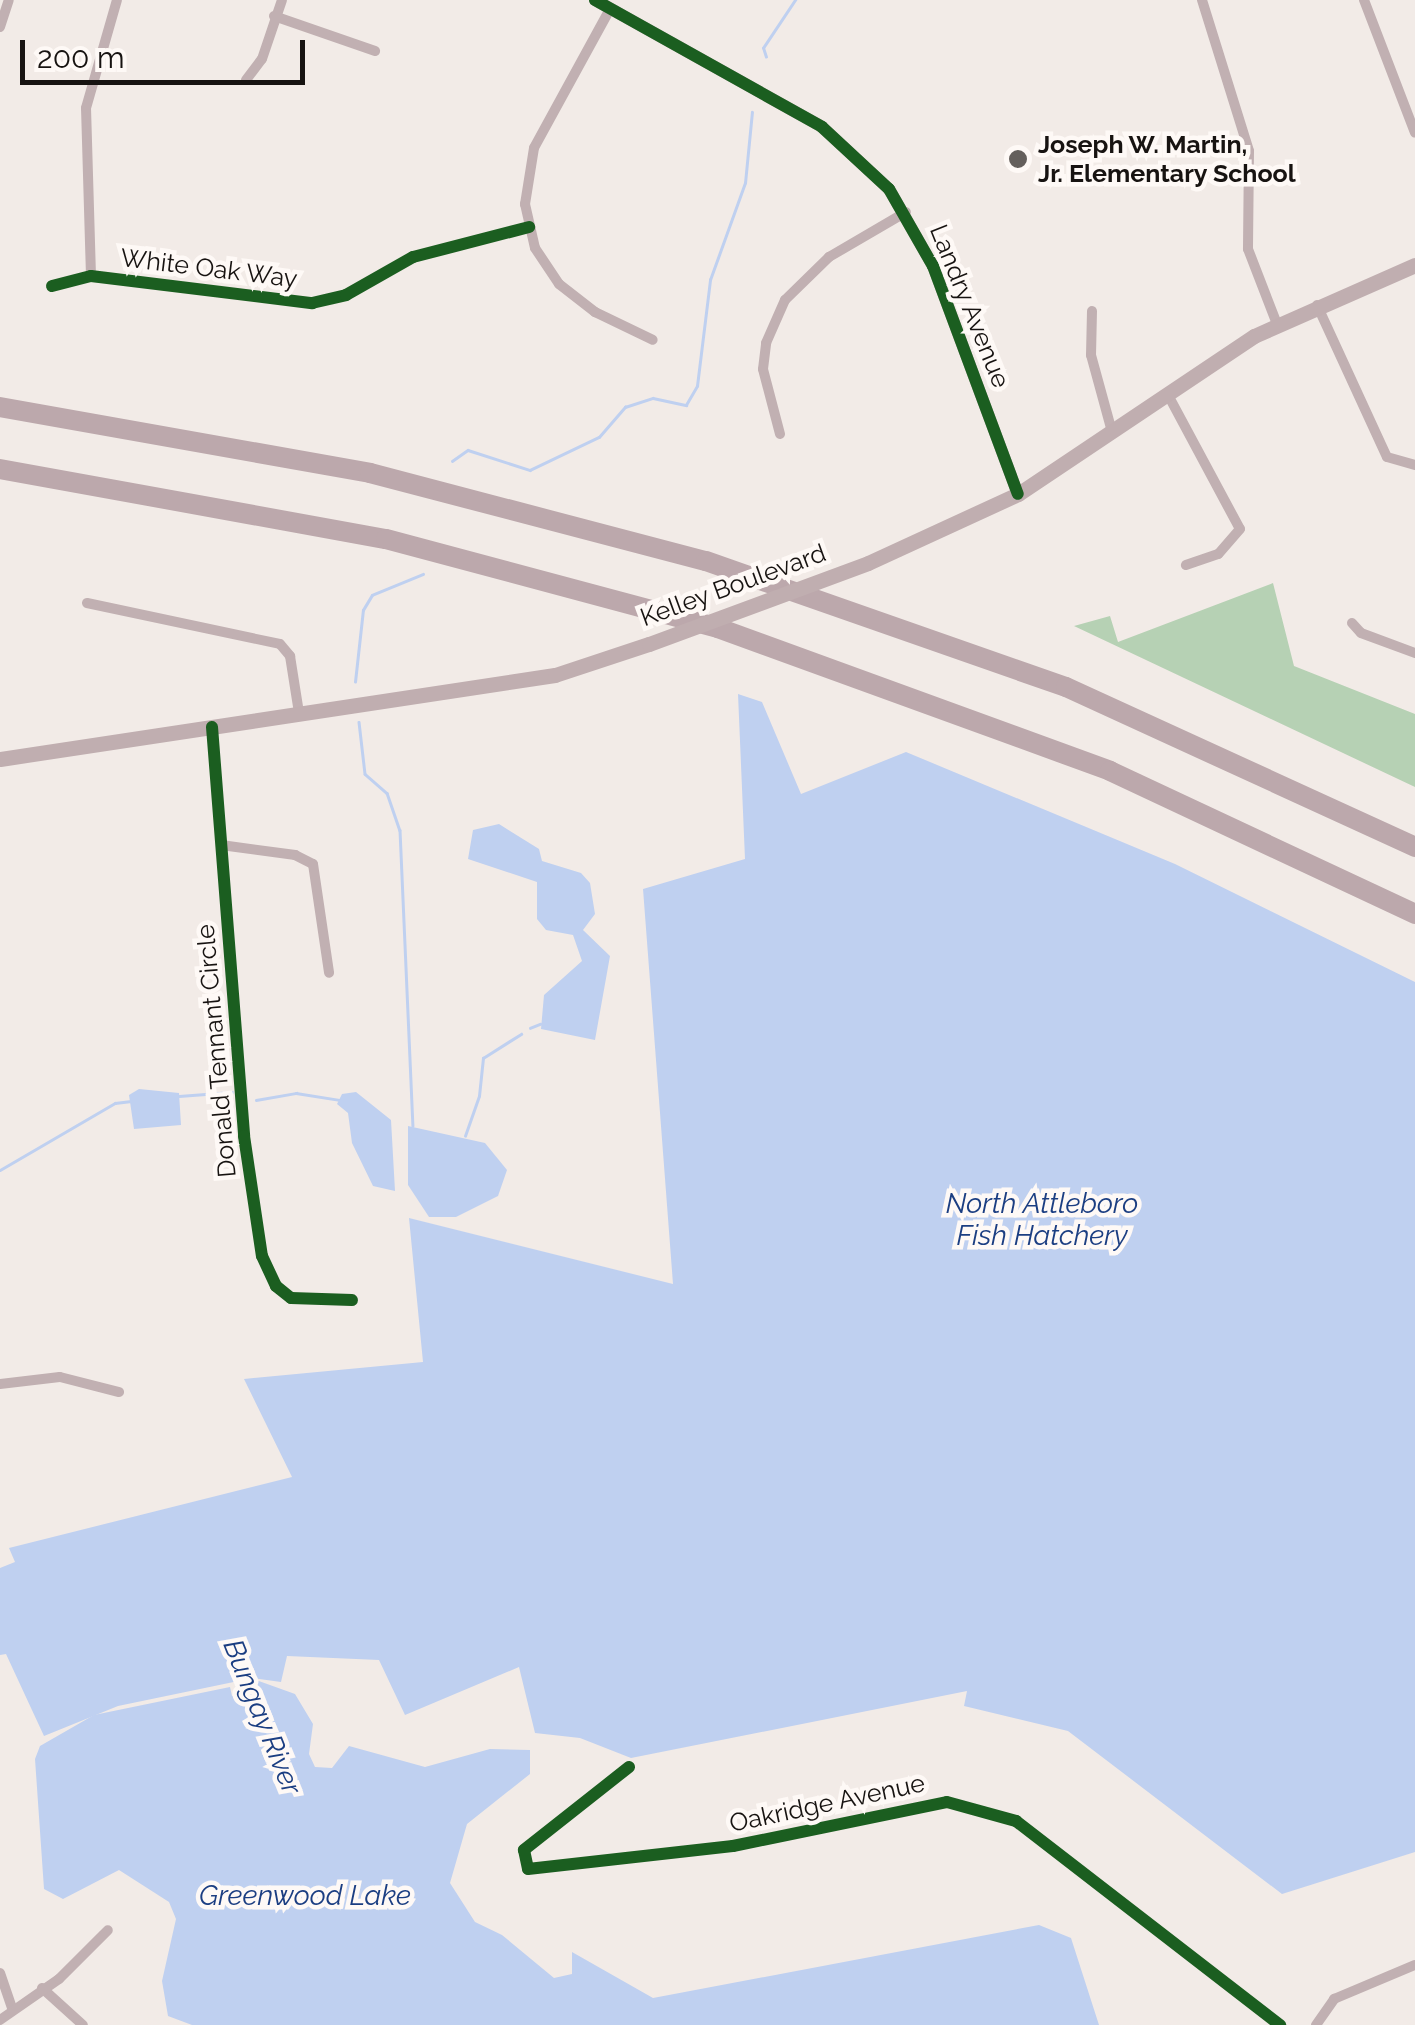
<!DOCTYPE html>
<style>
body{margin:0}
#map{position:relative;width:1415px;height:2025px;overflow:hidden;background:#f2ebe7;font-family:Raleway,sans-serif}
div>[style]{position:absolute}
.forest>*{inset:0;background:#b6d1b4}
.water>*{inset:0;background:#bfd0f0}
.stream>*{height:2.5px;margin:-1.25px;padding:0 1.25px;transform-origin:1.25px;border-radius:1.25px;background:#bfd0f0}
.river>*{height:18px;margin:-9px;padding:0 9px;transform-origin:9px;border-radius:9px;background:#bfd0f0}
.minor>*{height:10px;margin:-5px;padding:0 5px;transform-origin:5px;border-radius:5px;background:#c1b0b2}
.tertiary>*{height:12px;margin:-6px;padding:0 6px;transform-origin:6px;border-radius:6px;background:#c1b0b2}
.secondary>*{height:15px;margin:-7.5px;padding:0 7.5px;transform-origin:7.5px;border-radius:7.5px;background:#c0aeb0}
.motorway>*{height:20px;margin:-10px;padding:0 10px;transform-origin:10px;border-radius:10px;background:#bca8ac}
.secondary-bridge>*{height:15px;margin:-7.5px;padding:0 7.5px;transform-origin:7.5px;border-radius:7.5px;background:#c0aeb0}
.cycleway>*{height:12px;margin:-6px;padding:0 6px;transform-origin:6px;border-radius:6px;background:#1b5e20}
.dots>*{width:28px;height:28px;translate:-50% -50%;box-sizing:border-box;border:5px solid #fef9f6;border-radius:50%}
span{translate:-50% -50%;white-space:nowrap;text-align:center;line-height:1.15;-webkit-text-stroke:9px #fef9f6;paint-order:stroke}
.poi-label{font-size:25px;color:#171311;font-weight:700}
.left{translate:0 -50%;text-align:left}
.street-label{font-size:25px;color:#171311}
.water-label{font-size:28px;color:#1b3e82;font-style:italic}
.scale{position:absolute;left:20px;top:40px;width:285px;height:45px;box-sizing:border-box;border:5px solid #171311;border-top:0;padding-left:12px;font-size:30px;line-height:35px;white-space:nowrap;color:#171311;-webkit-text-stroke:8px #fef9f6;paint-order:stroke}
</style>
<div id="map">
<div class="forest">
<i style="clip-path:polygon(1273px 583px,1294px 666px,1415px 714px,1415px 787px,1074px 626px,1110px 616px,1118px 642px)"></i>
</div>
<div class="water">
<i style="clip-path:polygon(738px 694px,762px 702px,801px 794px,906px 752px,1175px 864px,1415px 982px,1415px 1852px,1282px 1894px,1068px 1731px,964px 1706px,967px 1691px,631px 1758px,580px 1738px,535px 1733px,519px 1667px,405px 1715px,379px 1660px,287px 1656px,281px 1682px,253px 1678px,118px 1706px,44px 1736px,6px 1654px,0 1655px,0 1568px,15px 1562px,9px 1548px,292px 1477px,244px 1379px,423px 1362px,409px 1218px,673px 1284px,643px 889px,745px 859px)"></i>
<i style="clip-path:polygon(499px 824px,539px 849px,542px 861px,581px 873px,590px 883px,595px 914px,583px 930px,610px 956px,595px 1040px,541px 1029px,544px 995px,582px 961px,573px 935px,546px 930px,537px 919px,537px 882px,468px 859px,473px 830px)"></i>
<i style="clip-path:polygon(139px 1089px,179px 1093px,181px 1125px,134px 1129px,129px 1095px)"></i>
<i style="clip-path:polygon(356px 1092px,391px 1120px,395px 1191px,373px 1186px,352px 1143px,348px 1113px,337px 1104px,342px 1094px)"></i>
<i style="clip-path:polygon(408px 1126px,485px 1143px,507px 1170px,498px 1196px,456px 1217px,429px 1217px,408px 1185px)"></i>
<i style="clip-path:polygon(256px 1680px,295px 1694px,313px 1724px,309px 1754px,315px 1767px,332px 1768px,349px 1746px,425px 1767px,490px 1749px,530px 1750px,530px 1774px,467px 1824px,450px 1883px,475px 1922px,502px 1935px,554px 1978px,572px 1974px,572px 1952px,653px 1998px,1039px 1925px,1071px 1938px,1099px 2025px,192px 2025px,168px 2016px,162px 1981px,176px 1919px,169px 1902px,119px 1870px,63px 1899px,44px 1889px,35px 1759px,40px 1746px,94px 1715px,230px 1687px,232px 1696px,258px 1690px)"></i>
</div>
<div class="stream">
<i style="left:766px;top:57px;width:9px;rotate:-108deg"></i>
<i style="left:763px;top:48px;width:58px;rotate:-56.3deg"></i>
<i style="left:452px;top:461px;width:19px;rotate:-35deg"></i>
<i style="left:468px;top:450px;width:65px;rotate:17.9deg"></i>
<i style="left:530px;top:470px;width:76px;rotate:-25.6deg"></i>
<i style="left:599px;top:437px;width:40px;rotate:-49deg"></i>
<i style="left:625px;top:407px;width:29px;rotate:-18deg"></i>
<i style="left:653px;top:398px;width:34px;rotate:12deg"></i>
<i style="left:686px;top:405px;width:22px;rotate:-60deg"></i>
<i style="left:697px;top:386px;width:107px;rotate:-83deg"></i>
<i style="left:710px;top:280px;width:103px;rotate:-70.2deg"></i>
<i style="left:745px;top:183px;width:71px;rotate:-84.4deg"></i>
<i style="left:355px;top:682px;width:72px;rotate:-83.7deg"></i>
<i style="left:363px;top:610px;width:17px;rotate:-59deg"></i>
<i style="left:372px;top:595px;width:55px;rotate:-22.4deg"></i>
<i style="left:359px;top:722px;width:52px;rotate:83.4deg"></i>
<i style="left:365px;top:774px;width:29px;rotate:41deg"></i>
<i style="left:387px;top:793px;width:39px;rotate:71deg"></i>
<i style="left:400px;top:830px;width:296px;rotate:87.5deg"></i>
<i style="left:530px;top:1028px;width:11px;rotate:-22deg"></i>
<i style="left:179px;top:1096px;width:53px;rotate:-4.3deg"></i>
<i style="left:256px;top:1100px;width:41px;rotate:-9.9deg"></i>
<i style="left:296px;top:1093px;width:45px;rotate:9deg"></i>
<i style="left:465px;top:1136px;width:42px;rotate:-70.7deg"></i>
<i style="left:479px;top:1096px;width:38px;rotate:-84deg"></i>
<i style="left:483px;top:1058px;width:45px;rotate:-32.3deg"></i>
<i style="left:0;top:1170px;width:133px;rotate:-30.2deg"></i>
<i style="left:115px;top:1103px;width:16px;rotate:-7deg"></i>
</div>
<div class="river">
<i style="left:238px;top:1660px;width:33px;rotate:76deg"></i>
</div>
<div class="minor">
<i style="left:1202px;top:0;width:158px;rotate:72.7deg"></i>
<i style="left:1249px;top:151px;width:98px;rotate:90.6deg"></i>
<i style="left:1248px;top:249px;width:80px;rotate:68.9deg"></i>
<i style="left:1364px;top:0;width:142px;rotate:69deg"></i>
<i style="left:610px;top:9px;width:158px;rotate:118.7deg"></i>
<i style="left:534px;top:148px;width:57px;rotate:99.1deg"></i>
<i style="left:525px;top:204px;width:45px;rotate:77.2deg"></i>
<i style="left:535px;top:248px;width:43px;rotate:56.3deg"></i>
<i style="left:559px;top:284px;width:46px;rotate:37.9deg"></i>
<i style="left:595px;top:312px;width:64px;rotate:25.8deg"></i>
<i style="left:274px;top:16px;width:107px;rotate:19.1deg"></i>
<i style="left:0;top:27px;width:28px;rotate:-72deg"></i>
<i style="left:246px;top:80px;width:26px;rotate:-53deg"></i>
<i style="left:262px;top:59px;width:62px;rotate:-71.3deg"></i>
<i style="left:91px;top:276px;width:168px;rotate:-91.7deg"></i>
<i style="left:86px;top:108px;width:112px;rotate:-74deg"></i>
<i style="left:52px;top:286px;width:40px;rotate:-14.4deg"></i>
<i style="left:91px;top:276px;width:223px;rotate:7deg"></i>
<i style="left:312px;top:303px;width:35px;rotate:-13deg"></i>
<i style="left:346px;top:295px;width:77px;rotate:-29.6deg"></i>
<i style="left:413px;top:257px;width:120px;rotate:-14.5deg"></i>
<i style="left:1317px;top:305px;width:167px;rotate:65.3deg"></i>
<i style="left:1387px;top:457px;width:29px;rotate:16deg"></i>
<i style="left:1092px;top:311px;width:44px;rotate:91.3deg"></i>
<i style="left:1091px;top:355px;width:80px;rotate:74.7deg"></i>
<i style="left:1167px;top:393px;width:154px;rotate:61.8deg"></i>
<i style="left:1240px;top:529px;width:33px;rotate:131deg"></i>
<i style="left:1218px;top:554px;width:34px;rotate:161deg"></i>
<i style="left:780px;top:434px;width:67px;rotate:-104.7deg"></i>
<i style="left:763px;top:369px;width:26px;rotate:-83deg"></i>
<i style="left:766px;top:343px;width:47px;rotate:-66.2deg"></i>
<i style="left:785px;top:300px;width:62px;rotate:-44.3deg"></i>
<i style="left:829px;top:257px;width:89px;rotate:-30.3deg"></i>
<i style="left:87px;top:603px;width:197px;rotate:12deg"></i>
<i style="left:280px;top:644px;width:16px;rotate:50deg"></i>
<i style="left:290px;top:656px;width:58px;rotate:81deg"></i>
<i style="left:1352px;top:623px;width:13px;rotate:48deg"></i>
<i style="left:1361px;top:633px;width:58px;rotate:20.3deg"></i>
<i style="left:212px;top:727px;width:410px;rotate:85.5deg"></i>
<i style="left:244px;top:1136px;width:121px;rotate:81.5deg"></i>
<i style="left:262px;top:1256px;width:33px;rotate:65deg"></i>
<i style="left:276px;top:1286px;width:19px;rotate:39deg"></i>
<i style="left:291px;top:1298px;width:61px;rotate:1.9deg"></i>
<i style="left:221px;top:845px;width:75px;rotate:7.7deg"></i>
<i style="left:295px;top:855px;width:20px;rotate:27deg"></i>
<i style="left:313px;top:864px;width:110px;rotate:81.6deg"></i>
<i style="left:0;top:1384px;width:60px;rotate:-6.7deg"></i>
<i style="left:60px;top:1377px;width:61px;rotate:14.3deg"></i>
<i style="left:629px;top:1767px;width:134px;rotate:141.7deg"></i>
<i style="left:524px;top:1850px;width:19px;rotate:78deg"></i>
<i style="left:528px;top:1869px;width:206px;rotate:-6.4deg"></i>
<i style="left:733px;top:1846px;width:218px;rotate:-11.6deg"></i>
<i style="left:947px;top:1802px;width:72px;rotate:15.4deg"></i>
<i style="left:1016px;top:1821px;width:334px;rotate:37.7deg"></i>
<i style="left:0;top:1973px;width:36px;rotate:71deg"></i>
<i style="left:42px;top:1988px;width:55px;rotate:42.1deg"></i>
<i style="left:0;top:2020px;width:72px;rotate:-34.8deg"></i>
<i style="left:59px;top:1979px;width:69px;rotate:-45deg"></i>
<i style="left:1316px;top:2025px;width:32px;rotate:-55deg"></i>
<i style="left:1334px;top:1999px;width:88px;rotate:-22.8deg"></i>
</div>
<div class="tertiary">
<i style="left:595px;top:0;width:260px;rotate:29.2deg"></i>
<i style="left:822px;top:127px;width:91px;rotate:42.8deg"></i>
<i style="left:889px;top:189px;width:89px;rotate:60.3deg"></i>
<i style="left:933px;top:266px;width:243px;rotate:69.6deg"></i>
</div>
<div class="secondary">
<i style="left:868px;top:563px;width:165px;rotate:-24.7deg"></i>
<i style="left:1018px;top:494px;width:284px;rotate:-33.8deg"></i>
<i style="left:1254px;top:336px;width:176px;rotate:-23.8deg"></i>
<i style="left:0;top:759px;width:561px;rotate:-8.61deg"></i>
<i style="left:555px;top:675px;width:99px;rotate:-18.3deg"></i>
</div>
<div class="motorway">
<i style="left:0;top:407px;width:376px;rotate:10.1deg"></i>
<i style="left:370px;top:473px;width:347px;rotate:14.7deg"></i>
<i style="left:706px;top:561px;width:381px;rotate:19.3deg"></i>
<i style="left:1066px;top:687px;width:384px;rotate:24.6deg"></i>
<i style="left:0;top:469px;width:392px;rotate:10.3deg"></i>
<i style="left:386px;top:539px;width:344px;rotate:15deg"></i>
<i style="left:718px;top:628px;width:417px;rotate:20deg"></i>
<i style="left:1110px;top:771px;width:337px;rotate:25.1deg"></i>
</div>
<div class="secondary-bridge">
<i style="left:649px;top:644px;width:233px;rotate:-20.3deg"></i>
</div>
<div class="cycleway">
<i style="left:595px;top:0;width:260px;rotate:29.2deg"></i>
<i style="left:822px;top:127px;width:91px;rotate:42.8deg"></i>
<i style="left:889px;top:189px;width:89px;rotate:60.3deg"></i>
<i style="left:933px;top:266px;width:243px;rotate:69.6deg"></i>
<i style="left:52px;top:286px;width:40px;rotate:-14.4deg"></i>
<i style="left:91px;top:276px;width:223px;rotate:7deg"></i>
<i style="left:312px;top:303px;width:35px;rotate:-13deg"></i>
<i style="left:346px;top:295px;width:77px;rotate:-29.6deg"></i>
<i style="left:413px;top:257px;width:120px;rotate:-14.5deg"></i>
<i style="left:212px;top:727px;width:410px;rotate:85.5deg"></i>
<i style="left:244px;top:1136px;width:121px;rotate:81.5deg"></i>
<i style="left:262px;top:1256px;width:33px;rotate:65deg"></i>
<i style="left:276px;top:1286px;width:19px;rotate:39deg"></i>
<i style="left:291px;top:1298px;width:61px;rotate:1.9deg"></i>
<i style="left:629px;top:1767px;width:134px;rotate:141.7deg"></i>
<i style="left:524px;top:1850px;width:19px;rotate:78deg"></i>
<i style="left:528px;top:1869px;width:206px;rotate:-6.4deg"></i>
<i style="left:733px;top:1846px;width:218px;rotate:-11.6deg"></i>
<i style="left:947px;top:1802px;width:72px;rotate:15.4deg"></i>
<i style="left:1016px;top:1821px;width:334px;rotate:37.7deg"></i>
</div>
<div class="dots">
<i style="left:1018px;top:159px;background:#645f5c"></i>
</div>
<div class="poi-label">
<span class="left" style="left:1038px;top:159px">Joseph W. Martin,<br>Jr. Elementary School</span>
</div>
<div class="street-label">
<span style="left:209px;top:268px;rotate:7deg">White Oak Way</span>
<span style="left:970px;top:306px;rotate:68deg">Landry Avenue</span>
<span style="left:733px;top:585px;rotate:-20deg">Kelley Boulevard</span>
<span style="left:216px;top:1051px;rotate:-95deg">Donald Tennant Circle</span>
<span style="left:827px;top:1803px;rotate:-12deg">Oakridge Avenue</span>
</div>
<div class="water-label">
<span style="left:1042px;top:1220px">North Attleboro<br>Fish Hatchery</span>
<span style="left:262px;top:1717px;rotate:68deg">Bungay River</span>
<span style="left:305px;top:1896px">Greenwood Lake</span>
</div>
<div class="scale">200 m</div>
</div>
